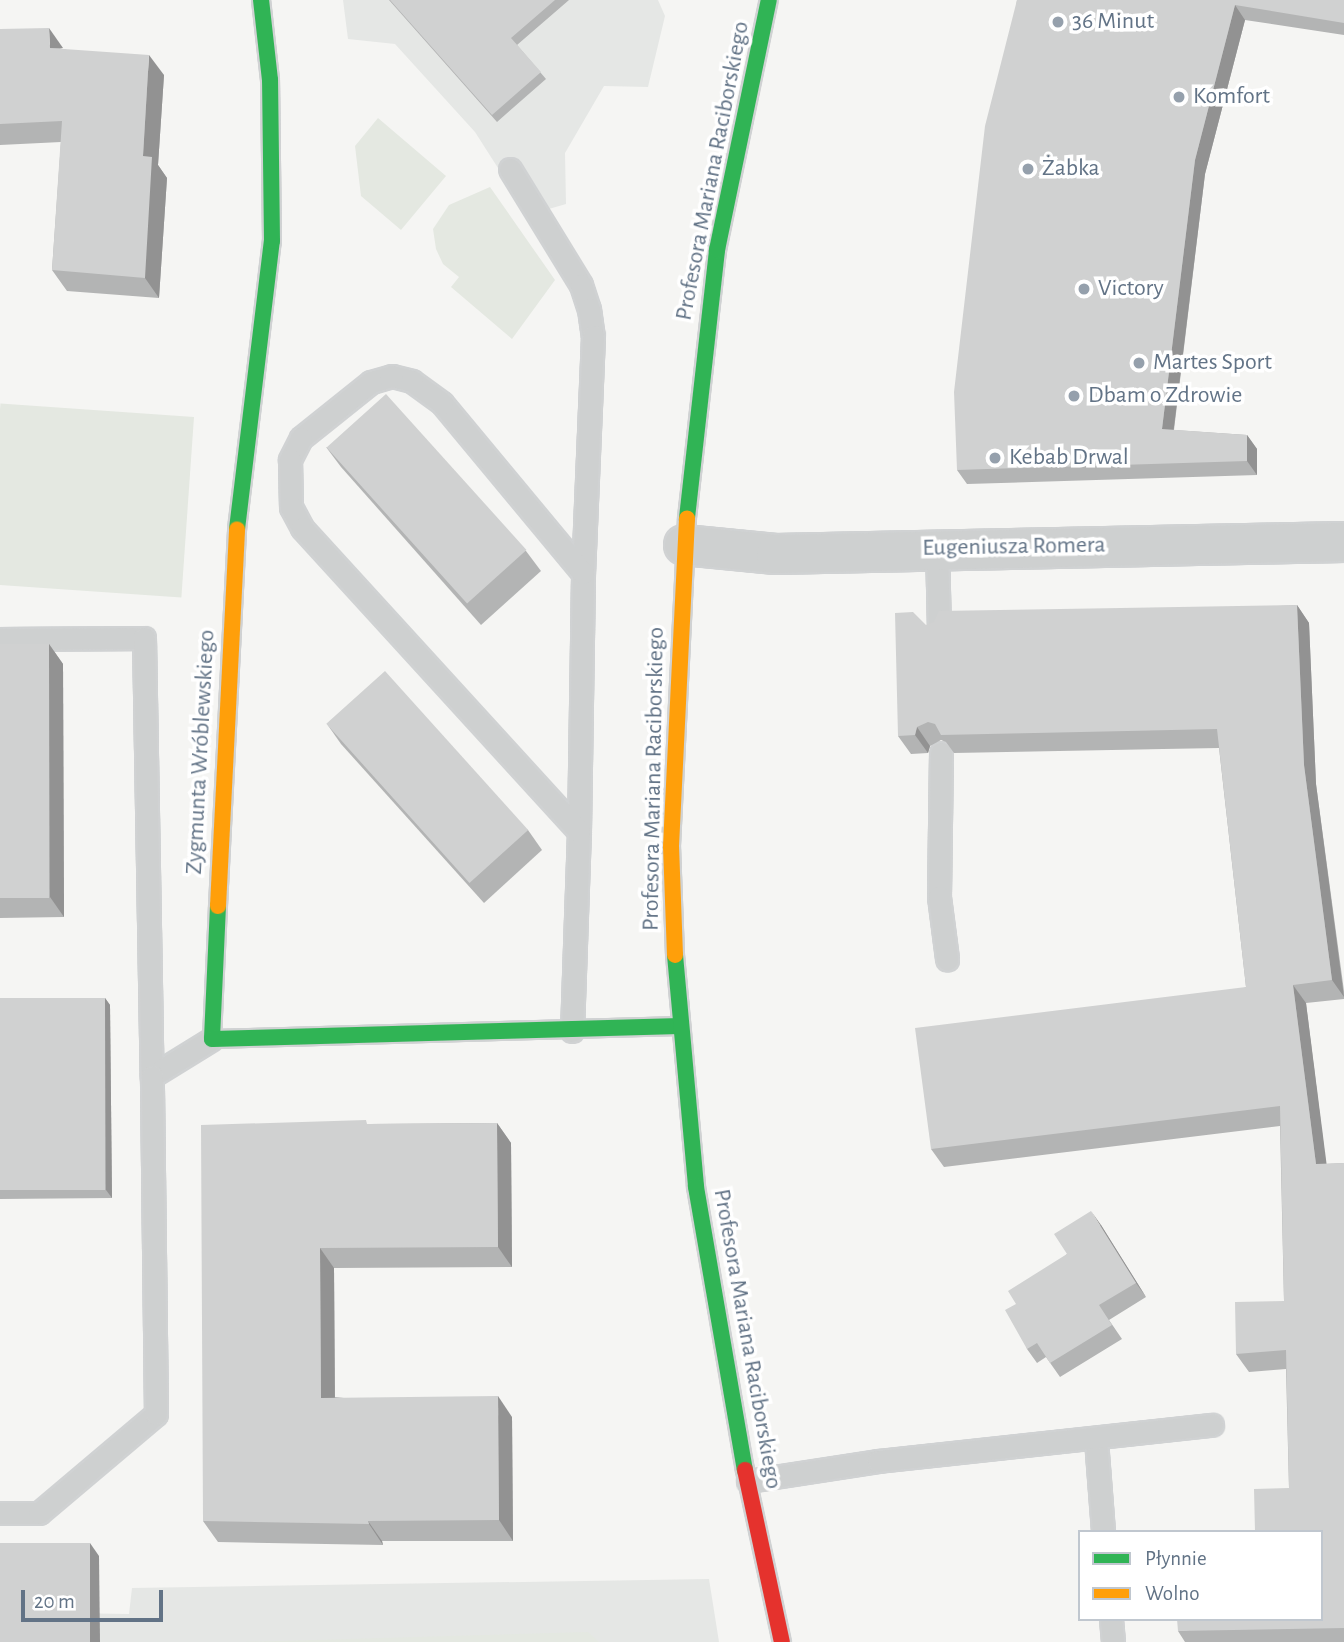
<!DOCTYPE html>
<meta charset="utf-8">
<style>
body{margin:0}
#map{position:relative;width:1344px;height:1642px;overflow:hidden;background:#f5f5f3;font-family:"Alegreya Sans",sans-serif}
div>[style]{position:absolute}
.built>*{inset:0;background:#e5e7e5}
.green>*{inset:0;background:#e4e8e1;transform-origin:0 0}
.roads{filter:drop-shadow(2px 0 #d0d2d3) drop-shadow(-2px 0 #d0d2d3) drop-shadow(0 2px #d0d2d3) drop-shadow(0 -2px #d0d2d3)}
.lane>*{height:21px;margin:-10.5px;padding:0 10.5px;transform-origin:10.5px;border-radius:10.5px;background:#ced0d0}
.street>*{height:38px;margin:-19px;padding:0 19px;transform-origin:19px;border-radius:19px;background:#ced0d0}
.fast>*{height:16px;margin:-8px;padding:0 8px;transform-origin:8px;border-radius:8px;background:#30b455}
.slow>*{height:16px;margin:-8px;padding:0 8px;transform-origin:8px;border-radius:8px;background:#ff9f0a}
.jam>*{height:16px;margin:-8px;padding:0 8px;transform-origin:8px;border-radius:8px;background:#e5322d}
.wall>*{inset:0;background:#b3b4b4}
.shaded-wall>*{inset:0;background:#929292}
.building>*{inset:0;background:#d0d1d1;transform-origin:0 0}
.dots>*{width:19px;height:19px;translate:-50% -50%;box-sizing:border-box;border:4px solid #fff;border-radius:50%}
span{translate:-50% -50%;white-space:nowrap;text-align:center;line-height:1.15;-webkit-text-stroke:7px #fff;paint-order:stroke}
.poi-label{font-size:24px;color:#627386}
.left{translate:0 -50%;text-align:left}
.street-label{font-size:24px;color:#627386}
.legend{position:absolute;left:1078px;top:1530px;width:245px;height:91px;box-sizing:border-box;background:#fff;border:2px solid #c0c7cf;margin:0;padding:9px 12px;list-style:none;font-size:21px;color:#627386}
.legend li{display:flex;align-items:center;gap:14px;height:35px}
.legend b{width:35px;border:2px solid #c0c7cf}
.scale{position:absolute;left:21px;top:1590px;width:142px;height:32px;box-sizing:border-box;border:4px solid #627386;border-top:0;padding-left:9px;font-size:21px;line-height:24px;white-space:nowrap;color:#627386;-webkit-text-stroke:5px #fff;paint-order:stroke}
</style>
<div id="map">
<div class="built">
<i style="clip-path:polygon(343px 0,658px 0,665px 16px,648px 87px,604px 86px,565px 153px,566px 204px,528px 215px,475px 132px,395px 44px,348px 39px)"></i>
<i style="clip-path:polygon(709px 1579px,719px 1642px,0 1642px,0 1612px,129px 1614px,132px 1588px)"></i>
</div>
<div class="green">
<i style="clip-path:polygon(378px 118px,446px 176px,401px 230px,361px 196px,355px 146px)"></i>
<i style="clip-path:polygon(490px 187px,555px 280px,512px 339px,451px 287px,459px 277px,443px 264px,436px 249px,433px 229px,449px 205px)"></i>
<i style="left:194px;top:417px;width:181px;height:194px;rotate:94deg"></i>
<i style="clip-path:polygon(588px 1632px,599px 1642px,241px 1642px)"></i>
</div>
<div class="roads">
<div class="lane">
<i style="left:510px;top:169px;width:136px;rotate:58.5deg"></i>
<i style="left:581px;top:285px;width:25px;rotate:72deg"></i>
<i style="left:589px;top:309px;width:27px;rotate:82deg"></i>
<i style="left:593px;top:336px;width:237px;rotate:92.4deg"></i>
<i style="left:937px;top:548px;width:82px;rotate:88.6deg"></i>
<i style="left:0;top:639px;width:144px;rotate:-0.4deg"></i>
<i style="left:144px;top:638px;width:438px;rotate:89deg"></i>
<i style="left:152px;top:1076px;width:70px;rotate:-31.7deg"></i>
<i style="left:941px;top:753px;width:144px;rotate:90.8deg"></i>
<i style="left:939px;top:897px;width:63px;rotate:82.6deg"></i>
<i style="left:572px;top:1031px;width:200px;rotate:-88deg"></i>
<i style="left:579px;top:831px;width:258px;rotate:-89.1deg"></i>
<i style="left:583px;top:573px;width:221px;rotate:-129.7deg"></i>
<i style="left:442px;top:403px;width:37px;rotate:-144deg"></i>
<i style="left:412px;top:381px;width:21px;rotate:-166deg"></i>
<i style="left:392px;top:376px;width:22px;rotate:164deg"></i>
<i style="left:371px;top:382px;width:90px;rotate:141.3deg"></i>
<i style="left:301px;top:438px;width:25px;rotate:117deg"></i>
<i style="left:290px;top:460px;width:47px;rotate:88.8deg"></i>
<i style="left:291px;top:507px;width:24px;rotate:62deg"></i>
<i style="left:302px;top:528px;width:411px;rotate:47.6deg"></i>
<i style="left:1096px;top:1440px;width:92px;rotate:85.6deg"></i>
<i style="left:748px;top:1481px;width:132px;rotate:-8.7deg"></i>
<i style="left:878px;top:1461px;width:336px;rotate:-6.2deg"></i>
<i style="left:0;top:1513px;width:39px"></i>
<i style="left:39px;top:1513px;width:153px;rotate:-40.2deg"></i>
<i style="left:156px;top:1414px;width:338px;rotate:-90.7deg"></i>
<i style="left:1111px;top:1619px;width:23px;rotate:85deg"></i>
</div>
<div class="street">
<i style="left:684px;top:545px;width:92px;rotate:5.6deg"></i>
<i style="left:776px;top:554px;width:568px;rotate:-1.21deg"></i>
</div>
<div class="fast">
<i style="left:687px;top:518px;width:270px;rotate:-83.6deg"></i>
<i style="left:717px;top:250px;width:255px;rotate:-78.3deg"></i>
<i style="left:237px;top:529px;width:290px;rotate:-83.1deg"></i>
<i style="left:272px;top:241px;width:161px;rotate:-90.7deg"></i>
<i style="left:270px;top:80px;width:81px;rotate:-96.4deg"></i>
<i style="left:218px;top:906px;width:133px;rotate:92.6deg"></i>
<i style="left:212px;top:1039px;width:469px;rotate:-1.6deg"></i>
<i style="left:675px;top:955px;width:233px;rotate:84.8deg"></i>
<i style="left:696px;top:1187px;width:287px;rotate:80.2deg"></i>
</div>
<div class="slow">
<i style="left:218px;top:906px;width:377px;rotate:-87.1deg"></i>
<i style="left:675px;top:955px;width:109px;rotate:-92.1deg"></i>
<i style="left:671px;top:846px;width:328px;rotate:-87.2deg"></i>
</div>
<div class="jam">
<i style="left:745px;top:1470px;width:176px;rotate:77.9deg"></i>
</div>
</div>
<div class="wall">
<i style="clip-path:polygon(389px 0,569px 0,517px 45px,546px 79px,497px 122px)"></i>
<i style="clip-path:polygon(1017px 0,1344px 0,1344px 35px,1245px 20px,1205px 174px,1174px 430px,1247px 435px,1257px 449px,1257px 475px,967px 484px,957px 470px)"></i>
<i style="clip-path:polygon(0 29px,63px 49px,164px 75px,158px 165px,167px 178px,159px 298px,67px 291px,52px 270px,61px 142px,0 145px)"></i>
<i style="clip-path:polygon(326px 447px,526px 551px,541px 571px,481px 625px,341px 467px)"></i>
<i style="clip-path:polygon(1297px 605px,1309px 623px,1316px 784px,1344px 991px,1344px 999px,1306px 1003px,1326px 1164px,1344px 1163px,1344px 1642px,1185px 1642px,1178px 1631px,1321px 1619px,1289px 1488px,1286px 1369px,1249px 1372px,1236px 1354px,1284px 1301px,1280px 1126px,944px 1167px,931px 1149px,1246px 987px,1219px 748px,954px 753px,946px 742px,941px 740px,930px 746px,928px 753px,911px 754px,898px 736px,926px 625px)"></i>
<i style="clip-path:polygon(0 644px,49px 644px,63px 664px,64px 917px,0 918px)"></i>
<i style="clip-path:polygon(327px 724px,528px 830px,542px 850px,484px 903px,341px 744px)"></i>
<i style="clip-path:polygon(105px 998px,110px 1005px,112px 1198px,0 1199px,0 999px)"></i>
<i style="clip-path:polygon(497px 1123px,511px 1143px,512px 1267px,334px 1268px,335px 1397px,512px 1417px,513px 1541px,382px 1541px,383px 1545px,218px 1542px,203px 1521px,369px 1124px)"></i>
<i style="clip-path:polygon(1101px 1225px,1146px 1297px,1109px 1320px,1122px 1339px,1060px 1377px,1046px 1357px,1037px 1363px,1027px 1349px,1016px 1304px,1067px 1254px)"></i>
</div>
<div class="shaded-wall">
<i style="clip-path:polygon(1235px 5px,1245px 20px,1205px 174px,1172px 443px,1162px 429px,1195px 160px)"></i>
<i style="clip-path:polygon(49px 28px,63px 48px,50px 48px)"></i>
<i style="clip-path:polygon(149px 55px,164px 75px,158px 165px,167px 178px,159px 298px,145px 278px,143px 156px)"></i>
<i style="clip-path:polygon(1247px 435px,1257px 449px,1257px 475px,1247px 461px)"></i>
<i style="clip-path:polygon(1297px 605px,1309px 623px,1316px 784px,1344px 997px,1332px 980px,1304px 765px)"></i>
<i style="clip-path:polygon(49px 644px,63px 664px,64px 917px,50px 897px)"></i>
<i style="clip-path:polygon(917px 727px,930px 746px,928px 753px,915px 735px)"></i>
<i style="clip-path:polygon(1293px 985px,1306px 1003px,1329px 1183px,1316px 1164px)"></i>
<i style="clip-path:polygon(105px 998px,110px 1005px,112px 1198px,106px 1190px)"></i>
<i style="clip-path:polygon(497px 1123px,511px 1143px,512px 1267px,498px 1247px)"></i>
<i style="clip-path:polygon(1091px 1211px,1101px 1225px,1146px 1297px,1136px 1283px)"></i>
<i style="clip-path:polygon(320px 1248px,334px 1268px,335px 1418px,321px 1398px)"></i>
<i style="clip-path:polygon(498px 1396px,512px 1417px,513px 1541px,499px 1520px)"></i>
<i style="clip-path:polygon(368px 1521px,382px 1541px,383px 1545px,369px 1524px)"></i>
<i style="clip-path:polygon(90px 1543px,99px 1556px,100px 1642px,90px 1642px)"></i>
</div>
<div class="building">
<i style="clip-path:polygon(390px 0,555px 0,511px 38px,541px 72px,492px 115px)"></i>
<i style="clip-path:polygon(1017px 0,1344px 0,1344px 23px,1235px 5px,1195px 160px,1162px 429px,1247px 435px,1247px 461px,957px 470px,954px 392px,985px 126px)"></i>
<i style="clip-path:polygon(49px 28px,50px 48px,149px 55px,143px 156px,152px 157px,145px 278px,52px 270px,62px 121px,0 124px,0 29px)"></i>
<i style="left:386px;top:394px;width:210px;height:80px;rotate:48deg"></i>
<i style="clip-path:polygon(1297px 605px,1304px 765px,1332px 980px,1293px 985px,1316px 1164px,1344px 1163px,1344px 1628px,1178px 1631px,1177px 1619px,1321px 1619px,1321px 1532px,1255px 1532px,1254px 1489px,1289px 1488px,1286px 1350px,1236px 1354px,1235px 1302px,1284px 1301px,1280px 1106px,931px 1149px,915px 1028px,1246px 987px,1217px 729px,941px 735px,935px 724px,928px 722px,917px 727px,915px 735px,898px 736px,895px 613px,913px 612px,926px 625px,934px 622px,939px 611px)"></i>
<i style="left:0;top:644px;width:49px;height:254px"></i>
<i style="left:385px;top:671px;width:214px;height:79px;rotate:48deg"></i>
<i style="left:105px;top:998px;width:192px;height:105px;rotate:90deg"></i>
<i style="clip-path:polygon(366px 1120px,367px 1124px,497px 1123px,498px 1247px,320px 1248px,321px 1398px,498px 1396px,499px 1520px,368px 1521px,369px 1524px,203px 1521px,201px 1125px)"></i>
<i style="clip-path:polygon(1091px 1211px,1136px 1283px,1099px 1305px,1112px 1325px,1050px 1363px,1037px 1343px,1027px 1349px,1005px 1310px,1016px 1304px,1008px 1291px,1067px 1254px,1054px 1234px)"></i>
<i style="left:0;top:1543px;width:90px;height:99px"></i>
</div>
<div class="dots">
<i style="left:1058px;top:22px;background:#95a0ac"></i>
<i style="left:1179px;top:97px;background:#95a0ac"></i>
<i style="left:1028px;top:169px;background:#95a0ac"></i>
<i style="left:1084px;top:289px;background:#95a0ac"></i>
<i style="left:1139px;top:363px;background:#95a0ac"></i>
<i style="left:1074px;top:396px;background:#95a0ac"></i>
<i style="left:995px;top:458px;background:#95a0ac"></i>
</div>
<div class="poi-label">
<span class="left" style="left:1072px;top:22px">36 Minut</span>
<span class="left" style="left:1193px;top:97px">Komfort</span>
<span class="left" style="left:1042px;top:169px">Żabka</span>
<span class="left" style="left:1098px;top:289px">Victory</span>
<span class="left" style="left:1153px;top:363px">Martes Sport</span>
<span class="left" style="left:1088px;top:396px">Dbam o Zdrowie</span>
<span class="left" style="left:1009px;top:458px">Kebab Drwal</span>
</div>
<div class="street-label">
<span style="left:713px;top:171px;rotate:-79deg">Profesora Mariana Raciborskiego</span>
<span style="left:1014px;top:547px;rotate:-1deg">Eugeniusza Romera</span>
<span style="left:201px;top:752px;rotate:-87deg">Zygmunta Wróblewskiego</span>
<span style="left:654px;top:779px;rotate:-89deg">Profesora Mariana Raciborskiego</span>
<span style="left:747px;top:1339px;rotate:80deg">Profesora Mariana Raciborskiego</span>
</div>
<ul class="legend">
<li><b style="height:9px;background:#30b455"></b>Płynnie</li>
<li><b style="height:9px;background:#ff9f0a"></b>Wolno</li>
</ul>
<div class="scale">20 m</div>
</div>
